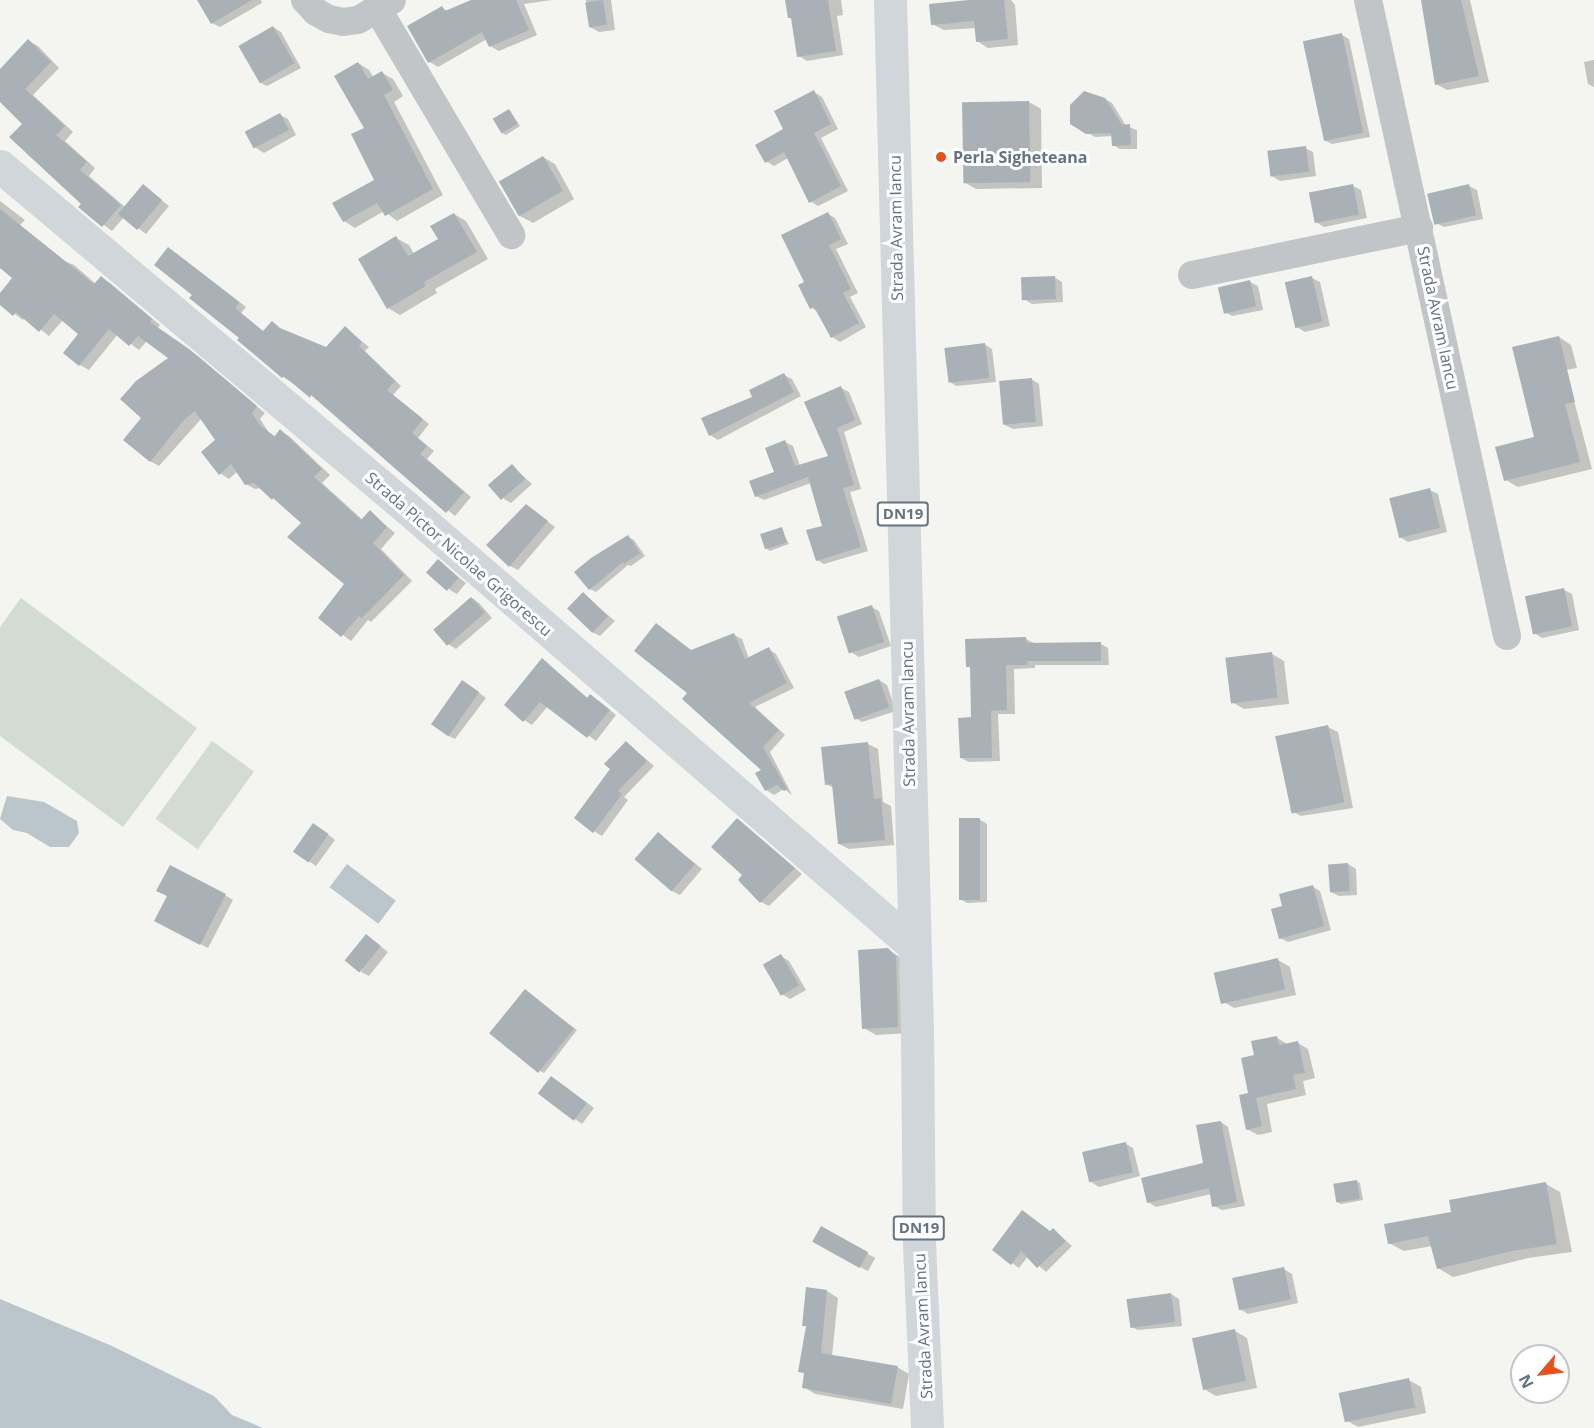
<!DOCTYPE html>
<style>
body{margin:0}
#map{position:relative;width:1594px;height:1428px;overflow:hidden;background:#f4f4f0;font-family:"Open Sans",sans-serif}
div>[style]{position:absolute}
.green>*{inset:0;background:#d4dbd1;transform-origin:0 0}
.water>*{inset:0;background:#bac6cb;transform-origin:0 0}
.shadow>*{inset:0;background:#0003;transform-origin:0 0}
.building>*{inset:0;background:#a9b1b7;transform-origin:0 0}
.minor>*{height:28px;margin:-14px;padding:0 14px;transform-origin:14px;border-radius:14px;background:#c1c5c8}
.major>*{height:33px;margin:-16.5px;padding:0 16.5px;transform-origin:16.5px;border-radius:16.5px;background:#d1d6da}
.dots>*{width:16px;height:16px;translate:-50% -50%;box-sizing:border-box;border:3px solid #fff;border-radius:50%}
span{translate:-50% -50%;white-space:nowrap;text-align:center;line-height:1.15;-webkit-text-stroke:6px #fff;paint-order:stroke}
.shield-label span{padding:2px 4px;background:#fff;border:2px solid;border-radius:4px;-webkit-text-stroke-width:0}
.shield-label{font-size:15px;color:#627382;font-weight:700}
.poi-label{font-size:16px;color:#627382;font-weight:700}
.left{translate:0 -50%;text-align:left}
.street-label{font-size:16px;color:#627382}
.north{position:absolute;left:1510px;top:1344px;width:60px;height:60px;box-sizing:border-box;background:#fff;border:2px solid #c0c7cd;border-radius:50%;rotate:242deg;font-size:16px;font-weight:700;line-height:24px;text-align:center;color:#627382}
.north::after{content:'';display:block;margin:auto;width:21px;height:27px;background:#ea511a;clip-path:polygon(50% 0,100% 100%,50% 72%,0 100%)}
</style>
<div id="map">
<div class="green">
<i style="clip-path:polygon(21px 598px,197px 728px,123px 827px,0 736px,0 627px)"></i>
<i style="left:212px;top:741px;width:52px;height:96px;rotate:36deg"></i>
</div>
<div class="water">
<i style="clip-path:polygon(7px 796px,44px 802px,77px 821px,79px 833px,69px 847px,50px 847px,27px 833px,13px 830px,0 819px)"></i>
<i style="left:347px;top:864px;width:61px;height:29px;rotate:37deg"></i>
<i style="clip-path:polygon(0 1299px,112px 1346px,214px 1396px,232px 1415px,263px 1428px,0 1428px)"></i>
</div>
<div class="shadow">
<i style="clip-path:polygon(199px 0,261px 0,262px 3px,220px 27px,212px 23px)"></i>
<i style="clip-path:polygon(474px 0,552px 0,524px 4px,537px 35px,499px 51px,490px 46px,487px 39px,438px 67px,430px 62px,442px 8px,448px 11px)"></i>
<i style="clip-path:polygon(586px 0,611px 0,615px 30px,599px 32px,590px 27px)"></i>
<i style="clip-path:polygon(787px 0,841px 0,843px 15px,837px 16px,843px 55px,807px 61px,799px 56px,793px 20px,789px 17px)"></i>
<i style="clip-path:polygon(969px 0,1011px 0,1015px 5px,1018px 45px,988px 48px,977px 41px,976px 28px,944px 30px,932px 24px)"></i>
<i style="clip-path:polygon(1422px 0,1470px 0,1489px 82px,1447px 90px,1436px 84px)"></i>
<i style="clip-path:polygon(273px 27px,281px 32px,301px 68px,267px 86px,259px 82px)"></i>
<i style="clip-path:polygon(1342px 35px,1349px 39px,1370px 137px,1332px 144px,1324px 140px)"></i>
<i style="clip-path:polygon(29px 41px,38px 46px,59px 68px,33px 95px,73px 132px,65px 141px,95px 168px,89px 176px,125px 207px,143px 186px,169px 206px,146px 234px,124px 217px,112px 231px,80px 207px,83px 204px,25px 123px,0 100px,0 71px)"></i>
<i style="clip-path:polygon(1594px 60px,1594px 87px,1588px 84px,1584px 62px)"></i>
<i style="clip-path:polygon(358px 63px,369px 70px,374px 78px,382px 73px,393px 79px,403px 96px,394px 102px,443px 195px,397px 221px,384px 211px,355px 228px,344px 221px,376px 180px)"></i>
<i style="clip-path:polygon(814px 92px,822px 97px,838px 129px,821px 138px,848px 191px,818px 206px,810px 201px,788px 158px,774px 166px,766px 161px,785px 129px)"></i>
<i style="clip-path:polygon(1105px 99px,1112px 103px,1126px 126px,1137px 130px,1137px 149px,1120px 149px,1113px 145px,1113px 136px,1095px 137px,1072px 123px)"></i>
<i style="clip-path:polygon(1029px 102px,1041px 109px,1042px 188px,976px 189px,964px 182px)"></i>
<i style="clip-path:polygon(509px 110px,520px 126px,506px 135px,502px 133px)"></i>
<i style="clip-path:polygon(280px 115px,288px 119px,296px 135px,264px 153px,256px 148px)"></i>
<i style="clip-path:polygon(1305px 148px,1313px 152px,1316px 176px,1280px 181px,1272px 176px)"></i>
<i style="clip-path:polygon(543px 157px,555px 164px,574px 199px,533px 223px,520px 216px)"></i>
<i style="clip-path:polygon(1353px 186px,1361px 190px,1367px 218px,1324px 227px,1316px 222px)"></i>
<i style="clip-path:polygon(1469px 186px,1477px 190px,1483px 219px,1444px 227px,1436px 223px)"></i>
<i style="clip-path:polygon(0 201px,25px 220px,20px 225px,64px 261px,74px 265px,96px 284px,101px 278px,110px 283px,160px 325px,158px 328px,198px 356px,265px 413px,260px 419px,268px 431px,276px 437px,280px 431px,289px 436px,330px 475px,322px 483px,363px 520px,370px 512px,395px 533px,381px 549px,412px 581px,371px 622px,368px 620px,351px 641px,320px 618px,347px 584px,303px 523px,261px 488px,255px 489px,246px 484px,238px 471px,229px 479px,220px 473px,217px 441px,202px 418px,159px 466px,150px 461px,143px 418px,171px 358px,147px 341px,139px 350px,118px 334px,89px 370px,80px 365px,80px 334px,63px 320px,49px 336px,25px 317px,23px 320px,0 303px,0 295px,14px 278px,0 267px)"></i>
<i style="clip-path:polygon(454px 214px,466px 221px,488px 259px,435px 289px,437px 293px,400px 315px,388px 308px,396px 238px,409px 245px,414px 254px,440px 240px)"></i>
<i style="clip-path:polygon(828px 214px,835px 218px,848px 244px,836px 249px,858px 293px,850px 297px,866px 327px,840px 342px,832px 337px,818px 312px,812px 308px,806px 283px)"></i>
<i style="clip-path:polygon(176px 253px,246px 307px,241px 313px,264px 332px,284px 332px,326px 349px,345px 328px,369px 347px,365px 351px,401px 386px,393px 395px,429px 424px,418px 438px,434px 451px,427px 459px,471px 497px,455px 516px,357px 435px,359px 432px,319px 400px,283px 377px,194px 295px)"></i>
<i style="clip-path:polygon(1054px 277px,1062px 282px,1063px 302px,1032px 304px,1024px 299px)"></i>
<i style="clip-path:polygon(1312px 278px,1320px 282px,1330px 326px,1305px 332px,1297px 327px)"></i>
<i style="clip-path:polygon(1250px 282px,1258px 286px,1263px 310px,1232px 316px,1225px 312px)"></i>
<i style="clip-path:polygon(1559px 337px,1571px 345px,1577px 368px,1566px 370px,1592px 469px,1518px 487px,1506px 480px,1536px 438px)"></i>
<i style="clip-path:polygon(984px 344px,992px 349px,996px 382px,956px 386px,949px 381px)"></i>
<i style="clip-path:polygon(784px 375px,792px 379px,801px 396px,718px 440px,710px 435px)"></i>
<i style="clip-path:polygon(1031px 379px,1039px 384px,1043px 426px,1013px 429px,1005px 425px)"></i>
<i style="clip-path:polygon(841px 388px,849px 392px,862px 424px,844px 432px,861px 489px,850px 492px,868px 551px,824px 564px,817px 560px,824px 527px,811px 483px,764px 500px,756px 496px,776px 473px,785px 442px,793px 446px,800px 466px,830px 457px)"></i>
<i style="clip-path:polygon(512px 466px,532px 484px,511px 503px,504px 499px)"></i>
<i style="clip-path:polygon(1430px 490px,1438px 494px,1447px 532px,1408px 542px,1400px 537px)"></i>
<i style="clip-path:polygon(526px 505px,555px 527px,518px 570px,510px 566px)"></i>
<i style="clip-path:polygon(781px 529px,789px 544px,770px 551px,767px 549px)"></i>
<i style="clip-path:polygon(628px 537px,634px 540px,645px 556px,631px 566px,628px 565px,596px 592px,590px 589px)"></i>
<i style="clip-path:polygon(438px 561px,466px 583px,457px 594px,450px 590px)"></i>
<i style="clip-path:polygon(1564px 590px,1572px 594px,1579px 630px,1542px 638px,1534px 633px)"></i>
<i style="clip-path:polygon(583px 594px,615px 621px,600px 636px,592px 632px)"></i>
<i style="clip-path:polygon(472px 598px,479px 603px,492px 618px,456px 649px,448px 644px,436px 629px)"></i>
<i style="clip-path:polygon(871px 607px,879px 611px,891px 646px,859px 657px,851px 652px)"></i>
<i style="clip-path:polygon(734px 635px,742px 639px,749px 659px,768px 649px,776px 654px,794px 688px,755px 707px,785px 735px,770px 752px,792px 795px,784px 789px,774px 795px,766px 790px,757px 774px,763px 770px,689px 693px,692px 651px)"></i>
<i style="clip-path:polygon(1026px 639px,1034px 643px,1101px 644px,1108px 648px,1109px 665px,1035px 665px,1035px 668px,1014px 669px,1015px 714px,998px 714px,1000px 761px,969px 762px,961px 758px,973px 719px,971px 668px,968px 666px)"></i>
<i style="clip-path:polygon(1272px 654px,1284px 661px,1289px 704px,1244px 709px,1232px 702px)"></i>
<i style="clip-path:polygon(542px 660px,589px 699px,599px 701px,616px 715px,596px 741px,548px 706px,532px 725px,524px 720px)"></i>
<i style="clip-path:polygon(879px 680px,887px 685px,896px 711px,862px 722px,855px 718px)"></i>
<i style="clip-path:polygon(470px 686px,486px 698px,455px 739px,447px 735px)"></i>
<i style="clip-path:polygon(1328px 727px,1338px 732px,1353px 808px,1301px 816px,1290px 810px)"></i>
<i style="clip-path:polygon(626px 742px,654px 766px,624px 797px,628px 800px,602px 836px,594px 831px,612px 769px)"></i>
<i style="clip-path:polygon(868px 744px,878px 749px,883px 802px,891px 806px,894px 845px,849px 849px,839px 844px,834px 788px,826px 784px)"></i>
<i style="clip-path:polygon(979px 819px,987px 824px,987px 902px,967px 903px,960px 899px)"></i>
<i style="clip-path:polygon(738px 820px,802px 874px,769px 906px,761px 902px)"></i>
<i style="clip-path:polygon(321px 829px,335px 840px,316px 866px,295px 851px)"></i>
<i style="clip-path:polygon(659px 834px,702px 869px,680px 895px,672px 891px)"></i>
<i style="clip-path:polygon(1348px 864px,1356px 869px,1357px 895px,1339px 896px,1331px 892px)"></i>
<i style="clip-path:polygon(1312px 886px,1320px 891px,1331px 930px,1288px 942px,1280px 938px,1284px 907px)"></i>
<i style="clip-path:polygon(225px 895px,233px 900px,208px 948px,164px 925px)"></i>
<i style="clip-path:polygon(374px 941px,388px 952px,369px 976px,361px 972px)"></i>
<i style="clip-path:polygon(888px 950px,900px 957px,910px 1033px,876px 1035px,864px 1028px)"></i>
<i style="clip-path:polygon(781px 956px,789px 961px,806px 990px,790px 999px,782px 994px)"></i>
<i style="clip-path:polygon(1278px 960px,1290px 967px,1296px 995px,1234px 1008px,1222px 1001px)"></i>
<i style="clip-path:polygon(528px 993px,577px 1030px,544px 1073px,540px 1071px)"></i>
<i style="clip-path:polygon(1276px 1037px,1287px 1044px,1298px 1043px,1308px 1049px,1315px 1078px,1303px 1081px,1306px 1095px,1267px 1104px,1272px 1132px,1258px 1135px,1247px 1129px,1256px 1057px)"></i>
<i style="clip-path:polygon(559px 1082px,594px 1108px,582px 1124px,540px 1094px)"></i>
<i style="clip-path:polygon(1221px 1122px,1228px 1127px,1245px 1206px,1222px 1210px,1214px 1206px,1211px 1194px,1156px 1207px,1148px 1202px,1204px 1164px)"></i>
<i style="clip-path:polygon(1126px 1144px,1133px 1148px,1140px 1176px,1099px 1187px,1091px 1182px)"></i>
<i style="clip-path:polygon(1356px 1181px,1360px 1183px,1363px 1200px,1341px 1204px,1337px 1202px)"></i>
<i style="clip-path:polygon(1546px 1184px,1560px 1192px,1572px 1252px,1528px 1258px,1453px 1277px,1438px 1268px,1432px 1246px,1404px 1251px,1389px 1243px,1453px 1213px)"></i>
<i style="left:821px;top:1228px;width:62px;height:15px;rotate:29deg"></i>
<i style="clip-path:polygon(1053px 1230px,1072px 1246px,1046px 1272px,1028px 1256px,1019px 1268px,994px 1250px)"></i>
<i style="clip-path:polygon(1284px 1269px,1292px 1274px,1298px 1303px,1248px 1314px,1240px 1309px)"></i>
<i style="clip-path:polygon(827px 1291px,838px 1298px,832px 1356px,897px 1367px,909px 1374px,903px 1409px,815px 1394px,804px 1387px,806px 1374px,800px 1371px,807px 1327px,804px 1325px)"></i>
<i style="clip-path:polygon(1171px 1294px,1179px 1299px,1182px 1326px,1138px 1330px,1130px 1326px)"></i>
<i style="clip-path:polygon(1235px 1331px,1247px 1338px,1257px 1388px,1216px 1396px,1204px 1389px)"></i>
<i style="clip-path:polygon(1409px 1380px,1421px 1387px,1426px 1413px,1358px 1427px,1346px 1420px)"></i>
</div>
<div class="building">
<i style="clip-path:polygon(197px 0,252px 0,211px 24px)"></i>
<i style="clip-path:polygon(471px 0,516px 0,529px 30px,489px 47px,482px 32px,428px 63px,407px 26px,442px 6px,445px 11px)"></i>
<i style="left:603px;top:0;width:25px;height:18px;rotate:81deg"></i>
<i style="clip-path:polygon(785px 0,828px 0,836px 51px,797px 57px,791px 18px,788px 18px)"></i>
<i style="clip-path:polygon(969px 0,1004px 0,1008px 39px,976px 42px,974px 21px,931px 25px,929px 4px)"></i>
<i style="clip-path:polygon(1421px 0,1461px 0,1479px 76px,1435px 85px)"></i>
<i style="left:273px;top:26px;width:43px;height:40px;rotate:60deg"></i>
<i style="left:1342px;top:33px;width:102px;height:40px;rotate:78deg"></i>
<i style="clip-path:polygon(28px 39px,51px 62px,25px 89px,65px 126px,56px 135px,87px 162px,80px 170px,121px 205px,102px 227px,78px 207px,81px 204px,9px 137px,22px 124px,0 102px,0 69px)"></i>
<i style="clip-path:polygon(358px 62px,368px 79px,382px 71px,393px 90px,384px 95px,433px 189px,385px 216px,377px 203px,343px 222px,332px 203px,374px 180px,351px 134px,364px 128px,334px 76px)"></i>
<i style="clip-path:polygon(814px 90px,831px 124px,814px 133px,841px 186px,809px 203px,784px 152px,765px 163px,755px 145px,783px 129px,774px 111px)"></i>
<i style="clip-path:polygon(1084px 91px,1105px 98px,1122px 125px,1130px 124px,1131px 145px,1112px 146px,1111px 133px,1086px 134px,1070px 124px,1070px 105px)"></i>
<i style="left:1029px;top:101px;width:81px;height:67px;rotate:89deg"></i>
<i style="left:509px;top:109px;width:17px;height:19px;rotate:59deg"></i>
<i style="left:280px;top:113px;width:19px;height:40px;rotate:62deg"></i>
<i style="left:1306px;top:146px;width:26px;height:39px;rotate:83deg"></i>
<i style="left:543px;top:156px;width:40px;height:51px;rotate:60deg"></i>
<i style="left:143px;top:184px;width:25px;height:39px;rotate:40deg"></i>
<i style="left:1353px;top:184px;width:31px;height:45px;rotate:79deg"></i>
<i style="left:1469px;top:184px;width:32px;height:43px;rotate:77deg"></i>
<i style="clip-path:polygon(0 209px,94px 284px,101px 276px,152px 319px,150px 322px,189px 349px,257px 406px,252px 413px,259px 424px,274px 437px,280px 429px,322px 469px,314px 477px,361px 520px,370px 510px,387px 527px,373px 543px,404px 575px,362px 618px,359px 616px,341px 637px,318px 618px,344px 584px,287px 537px,301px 523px,273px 498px,272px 500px,254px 483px,245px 485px,231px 464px,219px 475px,201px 452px,215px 440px,195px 411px,184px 420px,150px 462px,123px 440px,141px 418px,120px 399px,136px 381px,168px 358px,138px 336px,129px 346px,109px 329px,79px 366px,63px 353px,78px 334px,54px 314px,39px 332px,16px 312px,13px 316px,0 305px,0 293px,12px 278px,0 268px)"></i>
<i style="clip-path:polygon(828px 212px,841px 239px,829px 245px,851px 289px,843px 293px,859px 323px,831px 338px,814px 307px,810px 309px,798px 285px,804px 282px,781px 235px)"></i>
<i style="clip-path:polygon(454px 213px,477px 252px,424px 282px,426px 286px,387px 309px,358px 259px,396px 236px,408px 256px,438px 239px,430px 226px)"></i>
<i style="clip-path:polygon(168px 247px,239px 302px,235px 308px,263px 331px,272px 321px,280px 328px,326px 347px,345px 326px,362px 342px,359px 346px,395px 381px,387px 390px,423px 419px,412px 433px,427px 446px,420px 454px,464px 492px,446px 513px,311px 395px,310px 398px,284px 376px,282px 378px,237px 340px,239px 338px,189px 298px,192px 295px,154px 265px)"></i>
<i style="left:1055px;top:276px;width:23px;height:34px;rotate:88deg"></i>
<i style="left:1312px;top:276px;width:47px;height:28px;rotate:77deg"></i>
<i style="left:1250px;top:280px;width:27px;height:33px;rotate:77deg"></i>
<i style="clip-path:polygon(1559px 336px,1575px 402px,1565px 404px,1580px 462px,1504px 481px,1495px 447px,1534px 437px,1512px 347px)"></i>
<i style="left:985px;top:343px;width:35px;height:41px;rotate:83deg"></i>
<i style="clip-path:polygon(784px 373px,794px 392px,709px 436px,701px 418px,752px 397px,749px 390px)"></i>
<i style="left:1032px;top:378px;width:44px;height:33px;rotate:85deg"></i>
<i style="clip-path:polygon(841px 386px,855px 420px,837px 428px,854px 485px,843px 488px,861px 547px,816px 561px,806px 530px,822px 526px,808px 477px,755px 497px,749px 481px,774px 472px,765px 448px,785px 440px,795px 466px,828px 456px,804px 402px)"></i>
<i style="left:512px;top:464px;width:20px;height:32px;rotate:49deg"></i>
<i style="left:1430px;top:488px;width:41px;height:42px;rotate:76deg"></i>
<i style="clip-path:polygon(526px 504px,548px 521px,509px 567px,486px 545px)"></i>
<i style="left:782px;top:527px;width:16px;height:23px;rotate:72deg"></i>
<i style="clip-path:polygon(628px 535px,640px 553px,624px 564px,623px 562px,589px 590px,574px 572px,591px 558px)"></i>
<i style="left:438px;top:559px;width:28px;height:18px;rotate:42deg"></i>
<i style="left:1564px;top:588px;width:39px;height:40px;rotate:78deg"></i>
<i style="left:583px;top:592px;width:35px;height:23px;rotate:44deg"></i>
<i style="left:471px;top:597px;width:21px;height:50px;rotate:49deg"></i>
<i style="left:872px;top:605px;width:39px;height:37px;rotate:72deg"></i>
<i style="clip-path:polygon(656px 623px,691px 650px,734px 633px,745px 659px,769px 647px,787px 683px,749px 703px,779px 730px,763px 747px,787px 789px,784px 791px,777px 785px,765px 791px,755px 773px,761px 770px,682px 699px,687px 693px,634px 651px)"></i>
<i style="clip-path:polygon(1026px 637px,1027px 643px,1101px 642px,1101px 661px,1027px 661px,1027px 665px,1006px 665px,1007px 710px,991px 711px,992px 758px,960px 758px,958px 718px,971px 717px,970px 667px,966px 667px,965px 639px)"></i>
<i style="left:1272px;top:652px;width:46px;height:47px;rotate:83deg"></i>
<i style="clip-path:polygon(542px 658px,587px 698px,590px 694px,610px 710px,587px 738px,540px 702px,523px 722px,504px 705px)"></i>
<i style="left:879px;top:679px;width:30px;height:37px;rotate:70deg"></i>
<i style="left:462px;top:680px;width:21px;height:54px;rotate:35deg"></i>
<i style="left:1328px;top:725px;width:79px;height:54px;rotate:78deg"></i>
<i style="clip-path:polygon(626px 741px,647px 761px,618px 791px,622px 794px,593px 833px,574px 818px,610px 769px,604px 764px)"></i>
<i style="clip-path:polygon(868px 742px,874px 799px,881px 798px,885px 840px,838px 844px,832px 784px,825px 785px,821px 747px)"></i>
<i style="clip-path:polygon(737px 818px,795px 868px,760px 903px,738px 880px,742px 875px,711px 847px)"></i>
<i style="left:959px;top:818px;width:21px;height:82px"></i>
<i style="left:313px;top:823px;width:19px;height:35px;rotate:35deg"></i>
<i style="left:658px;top:832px;width:49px;height:36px;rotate:41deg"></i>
<i style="left:1348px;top:863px;width:28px;height:20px;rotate:86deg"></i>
<i style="clip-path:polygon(170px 865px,226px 894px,200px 945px,154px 921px,167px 896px,156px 891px)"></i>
<i style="clip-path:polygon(1313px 885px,1324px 926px,1279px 939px,1271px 909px,1282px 906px,1279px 894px)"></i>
<i style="left:366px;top:934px;width:19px;height:34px;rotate:39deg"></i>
<i style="clip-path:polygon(888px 948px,896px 956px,898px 1027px,862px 1029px,858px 950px)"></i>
<i style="left:781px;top:954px;width:36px;height:21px;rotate:60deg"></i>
<i style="left:1278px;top:958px;width:32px;height:66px;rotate:77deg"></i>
<i style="left:525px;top:989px;width:63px;height:57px;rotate:39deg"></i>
<i style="clip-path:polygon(1277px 1036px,1279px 1045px,1298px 1041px,1305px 1073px,1293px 1075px,1296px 1089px,1256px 1098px,1262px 1126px,1246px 1130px,1239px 1095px,1248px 1093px,1241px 1058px,1254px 1055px,1251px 1041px)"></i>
<i style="left:551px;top:1076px;width:45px;height:22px;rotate:37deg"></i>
<i style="clip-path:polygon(1221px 1121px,1237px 1202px,1212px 1207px,1209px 1188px,1147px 1203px,1141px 1178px,1203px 1163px,1196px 1125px)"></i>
<i style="left:1126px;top:1142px;width:31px;height:45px;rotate:77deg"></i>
<i style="left:1357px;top:1180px;width:19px;height:24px;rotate:81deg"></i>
<i style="clip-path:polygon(1546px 1182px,1557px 1244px,1512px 1251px,1437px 1269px,1428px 1236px,1388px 1244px,1384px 1224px,1451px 1212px,1449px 1200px)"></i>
<i style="clip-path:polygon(1022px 1210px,1050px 1231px,1053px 1228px,1066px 1241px,1037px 1268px,1021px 1251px,1011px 1265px,992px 1250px)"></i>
<i style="left:821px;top:1226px;width:54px;height:18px;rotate:29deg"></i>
<i style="left:1284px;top:1267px;width:33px;height:53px;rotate:78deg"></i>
<i style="clip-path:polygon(806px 1287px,827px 1290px,821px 1353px,898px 1366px,891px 1404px,802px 1388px,804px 1373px,798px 1372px,806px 1326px,802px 1326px)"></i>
<i style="left:1171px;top:1293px;width:29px;height:45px;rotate:82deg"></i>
<i style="left:1235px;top:1329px;width:53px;height:44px;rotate:78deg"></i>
<i style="left:1409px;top:1378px;width:30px;height:72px;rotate:78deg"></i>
</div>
<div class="minor">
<i style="left:305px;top:0;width:16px;rotate:47deg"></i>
<i style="left:316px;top:12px;width:15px;rotate:28deg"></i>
<i style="left:329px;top:19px;width:14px;rotate:12deg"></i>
<i style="left:343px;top:22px;width:15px;rotate:-8deg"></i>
<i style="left:358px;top:20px;width:39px;rotate:-30deg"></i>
<i style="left:1368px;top:0;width:651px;rotate:77.67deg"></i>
<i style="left:377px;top:8px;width:264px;rotate:59.4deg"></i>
<i style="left:1192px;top:275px;width:232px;rotate:-11.7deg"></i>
</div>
<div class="major">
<i style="left:890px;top:0;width:1028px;rotate:88.5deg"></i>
<i style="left:917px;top:1028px;width:215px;rotate:89.5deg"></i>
<i style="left:919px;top:1243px;width:185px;rotate:87.5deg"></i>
<i style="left:0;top:166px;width:532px;rotate:40.04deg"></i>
<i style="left:407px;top:508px;width:670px;rotate:40.82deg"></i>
</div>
<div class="dots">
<i style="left:941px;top:157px;background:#ea511a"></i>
</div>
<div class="shield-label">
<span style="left:903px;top:514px">DN19</span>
<span style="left:919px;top:1228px">DN19</span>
</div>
<div class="poi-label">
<span class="left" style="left:953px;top:157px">Perla Sigheteana</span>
</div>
<div class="street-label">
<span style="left:896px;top:228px;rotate:-91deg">Strada Avram Iancu</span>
<span style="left:1438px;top:318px;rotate:78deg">Strada Avram Iancu</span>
<span style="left:459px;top:554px;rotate:41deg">Strada Pictor Nicolae Grigorescu</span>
<span style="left:908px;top:714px;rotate:-91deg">Strada Avram Iancu</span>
<span style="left:923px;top:1326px;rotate:-93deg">Strada Avram Iancu</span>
</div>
<div class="north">N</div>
</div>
